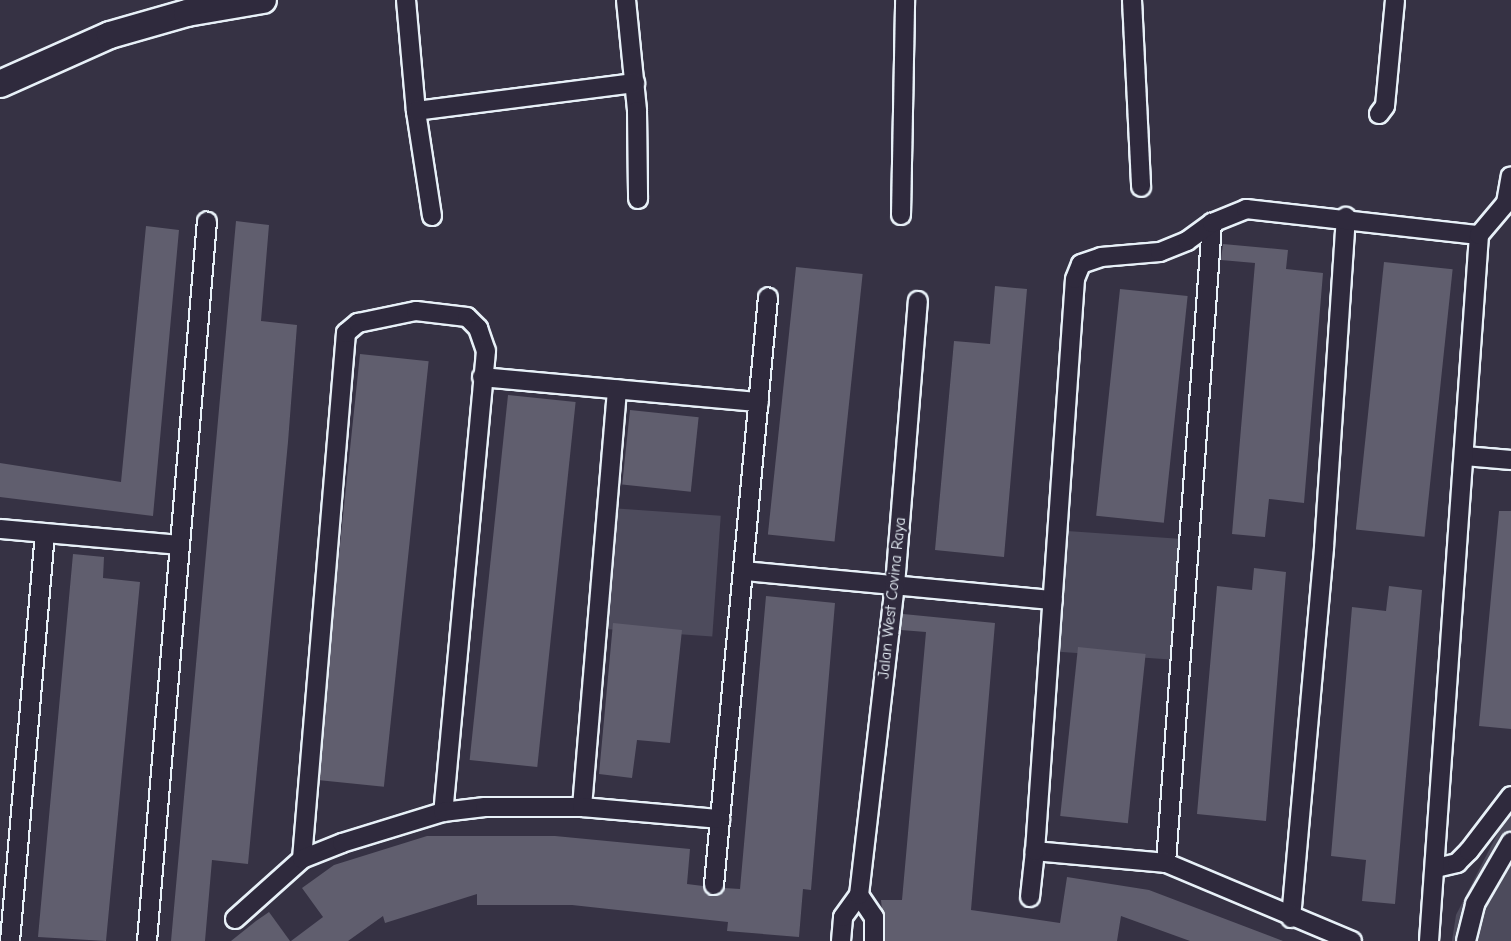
<!DOCTYPE html>
<style>
body{margin:0}
#map{position:relative;width:1511px;height:941px;overflow:hidden;background:#363244;font-family:"Comic Neue",sans-serif}
div>[style]{position:absolute}
.green>*{inset:0;background:#4d4b5c;transform-origin:0 0}
.building>*{inset:0;background:#605e6e;transform-origin:0 0}
.roads{filter:drop-shadow(2px 0 #e8f1f8) drop-shadow(-2px 0 #e8f1f8) drop-shadow(0 2px #e8f1f8) drop-shadow(0 -2px #e8f1f8)}
.minor>*{height:18px;margin:-9px;padding:0 9px;transform-origin:9px;border-radius:9px;background:#2f2a3d}
.secondary>*{height:26px;margin:-13px;padding:0 13px;transform-origin:13px;border-radius:13px;background:#2f2a3d}
span{translate:-50% -50%;white-space:nowrap;text-align:center;line-height:1.15;-webkit-text-stroke:5px #2f2a3d;paint-order:stroke}
.street-label{font-size:16px;color:#e8f1f8}
</style>
<div id="map">
<div class="green">
<i style="left:610px;top:508px;width:111px;height:121px;rotate:4deg"></i>
<i style="left:1067px;top:531px;width:112px;height:121px;rotate:4deg"></i>
<i style="clip-path:polygon(1511px 807px,1511px 941px,1452px 941px,1456px 915px)"></i>
</div>
<div class="building">
<i style="clip-path:polygon(236px 221px,269px 225px,261px 321px,297px 325px,288px 442px,248px 864px,212px 860px,205px 941px,171px 941px)"></i>
<i style="clip-path:polygon(146px 226px,179px 230px,153px 516px,0 497px,0 463px,121px 482px)"></i>
<i style="clip-path:polygon(1223px 244px,1288px 250px,1286px 269px,1323px 273px,1304px 503px,1269px 499px,1265px 537px,1232px 534px,1255px 263px,1221px 260px)"></i>
<i style="left:1384px;top:262px;width:69px;height:269px;rotate:6deg"></i>
<i style="left:796px;top:267px;width:67px;height:269px;rotate:6deg"></i>
<i style="clip-path:polygon(995px 286px,1027px 289px,1004px 557px,935px 550px,954px 341px,990px 344px)"></i>
<i style="left:1120px;top:289px;width:68px;height:228px;rotate:6deg"></i>
<i style="left:360px;top:354px;width:69px;height:428px;rotate:6deg"></i>
<i style="left:508px;top:395px;width:68px;height:367px;rotate:6deg"></i>
<i style="left:630px;top:410px;width:69px;height:75px;rotate:6deg"></i>
<i style="clip-path:polygon(1499px 511px,1511px 511px,1511px 729px,1479px 726px)"></i>
<i style="clip-path:polygon(73px 554px,104px 557px,103px 578px,140px 582px,106px 941px,38px 937px)"></i>
<i style="clip-path:polygon(1254px 568px,1286px 572px,1266px 821px,1197px 814px,1217px 586px,1252px 590px)"></i>
<i style="clip-path:polygon(1389px 586px,1422px 590px,1395px 904px,1362px 901px,1366px 860px,1331px 856px,1352px 607px,1386px 611px)"></i>
<i style="clip-path:polygon(766px 596px,835px 603px,811px 890px,803px 889px,799px 937px,727px 931px,728px 922px,572px 905px,477px 905px,477px 894px,385px 923px,383px 916px,348px 941px,291px 941px,323px 917px,302px 888px,334px 865px,427px 836px,555px 836px,690px 849px,687px 884px,703px 886px,714px 896px,724px 888px,740px 889px)"></i>
<i style="clip-path:polygon(903px 614px,995px 623px,971px 910px,1060px 923px,1067px 877px,1149px 890px,1283px 941px,1190px 941px,1121px 916px,1117px 941px,885px 941px,881px 900px,902px 900px,926px 632px,901px 630px)"></i>
<i style="clip-path:polygon(613px 623px,682px 630px,670px 743px,637px 740px,632px 778px,599px 774px)"></i>
<i style="left:1078px;top:647px;width:68px;height:170px;rotate:6deg"></i>
<i style="clip-path:polygon(269px 912px,290px 941px,231px 941px,256px 921px)"></i>
</div>
<div class="roads">
<div class="minor">
<i style="left:406px;top:0;width:111px;rotate:84.9deg"></i>
<i style="left:626px;top:0;width:112px;rotate:84.3deg"></i>
<i style="left:637px;top:111px;width:88px;rotate:89.3deg"></i>
<i style="left:1132px;top:0;width:187px;rotate:87.2deg"></i>
<i style="left:1379px;top:114px;width:10px;rotate:-53deg"></i>
<i style="left:1385px;top:106px;width:106px;rotate:-84.6deg"></i>
<i style="left:901px;top:215px;width:215px;rotate:-88.9deg"></i>
<i style="left:432px;top:216px;width:106px;rotate:-98.7deg"></i>
<i style="left:416px;top:111px;width:221px;rotate:-7.3deg"></i>
<i style="left:482px;top:377px;width:278px;rotate:5.2deg"></i>
<i style="left:1465px;top:456px;width:46px;rotate:5deg"></i>
<i style="left:0;top:529px;width:180px;rotate:5.1deg"></i>
<i style="left:744px;top:571px;width:310px;rotate:5.4deg"></i>
<i style="left:582px;top:807px;width:419px;rotate:-85.2deg"></i>
<i style="left:302px;top:859px;width:528px;rotate:-85.22deg"></i>
<i style="left:346px;top:333px;width:16px;rotate:-40deg"></i>
<i style="left:358px;top:323px;width:59px;rotate:-11.7deg"></i>
<i style="left:416px;top:311px;width:51px;rotate:6.7deg"></i>
<i style="left:467px;top:317px;width:16px;rotate:45deg"></i>
<i style="left:478px;top:328px;width:24px;rotate:71deg"></i>
<i style="left:486px;top:351px;width:463px;rotate:95.3deg"></i>
<i style="left:1166px;top:863px;width:642px;rotate:-85.89deg"></i>
<i style="left:1436px;top:868px;width:22px;rotate:-13deg"></i>
<i style="left:1457px;top:863px;width:17px;rotate:-45deg"></i>
<i style="left:1469px;top:851px;width:69px;rotate:-52.6deg"></i>
<i style="left:714px;top:885px;width:590px;rotate:-84.75deg"></i>
<i style="left:859px;top:895px;width:27px;rotate:56deg"></i>
<i style="left:874px;top:917px;width:24px;rotate:90deg"></i>
<i style="left:1030px;top:897px;width:46px;rotate:-83.8deg"></i>
<i style="left:1291px;top:918px;width:372px;rotate:-84.9deg"></i>
<i style="left:1324px;top:547px;width:331px;rotate:-86.2deg"></i>
<i style="left:235px;top:919px;width:90px;rotate:-41.8deg"></i>
<i style="left:302px;top:859px;width:43px;rotate:-21.8deg"></i>
<i style="left:342px;top:843px;width:106px;rotate:-17.1deg"></i>
<i style="left:443px;top:812px;width:42px;rotate:-6.8deg"></i>
<i style="left:485px;top:807px;width:97px"></i>
<i style="left:582px;top:807px;width:139px;rotate:5deg"></i>
<i style="left:10px;top:941px;width:409px;rotate:-85.1deg"></i>
<i style="left:147px;top:941px;width:722px;rotate:-85.24deg"></i>
<i style="left:841px;top:941px;width:24px;rotate:-85deg"></i>
<i style="left:843px;top:917px;width:27px;rotate:-54deg"></i>
<i style="left:859px;top:895px;width:312px;rotate:-83.4deg"></i>
<i style="left:895px;top:585px;width:285px;rotate:-85.4deg"></i>
<i style="left:1352px;top:941px;width:202px;rotate:-157.2deg"></i>
<i style="left:1166px;top:863px;width:132px;rotate:-174.8deg"></i>
<i style="left:1035px;top:851px;width:573px;rotate:-86deg"></i>
<i style="left:1075px;top:279px;width:16px;rotate:-68deg"></i>
<i style="left:1081px;top:264px;width:21px;rotate:-19deg"></i>
<i style="left:1101px;top:257px;width:59px;rotate:-4.8deg"></i>
<i style="left:1160px;top:252px;width:29px;rotate:-22deg"></i>
<i style="left:1187px;top:241px;width:31px;rotate:-36deg"></i>
<i style="left:1212px;top:223px;width:37px;rotate:-22deg"></i>
<i style="left:1246px;top:209px;width:234px;rotate:6.4deg"></i>
<i style="left:1429px;top:941px;width:708px;rotate:-85.95deg"></i>
<i style="left:1479px;top:235px;width:42px;rotate:-49.8deg"></i>
<i style="left:1506px;top:203px;width:27px;rotate:-80deg"></i>
<i style="left:1466px;top:941px;width:38px;rotate:-76deg"></i>
<i style="left:1475px;top:904px;width:72px;rotate:-59.9deg"></i>
</div>
<div class="secondary">
<i style="left:0;top:84px;width:120px;rotate:-24deg"></i>
<i style="left:110px;top:35px;width:80px;rotate:-15.9deg"></i>
<i style="left:187px;top:13px;width:77px;rotate:-9.7deg"></i>
</div>
</div>
<div class="street-label">
<span style="left:892px;top:598px;rotate:-84deg">Jalan West Covina Raya</span>
</div>
</div>
